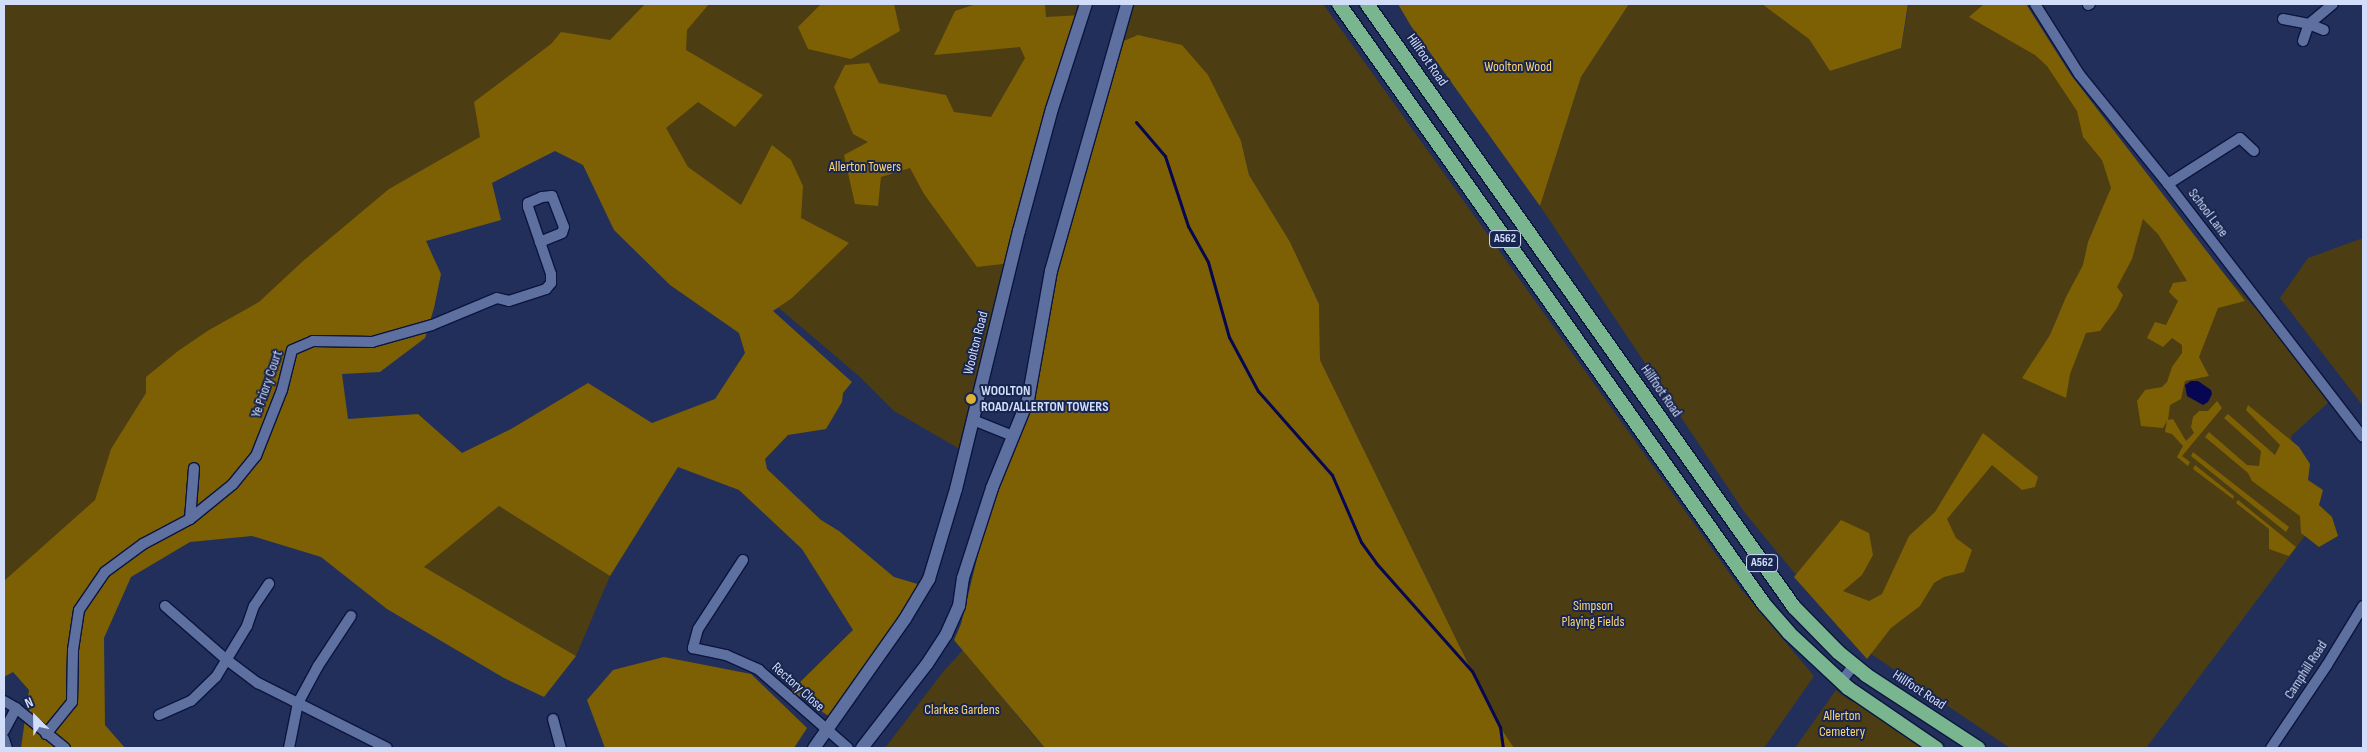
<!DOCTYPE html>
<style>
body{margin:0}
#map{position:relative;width:2367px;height:752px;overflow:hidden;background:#222f5a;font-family:"Sofia Sans Condensed",sans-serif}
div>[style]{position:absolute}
.green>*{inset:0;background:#4d3d12}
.forest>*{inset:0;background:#7c6003}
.water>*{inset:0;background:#070652}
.stream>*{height:3px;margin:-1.5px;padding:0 1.5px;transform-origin:1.5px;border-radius:1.5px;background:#070652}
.roads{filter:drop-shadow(1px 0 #0b153e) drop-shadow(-1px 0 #0b153e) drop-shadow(0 1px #0b153e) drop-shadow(0 -1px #0b153e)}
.minor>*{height:10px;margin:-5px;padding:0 5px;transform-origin:5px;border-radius:5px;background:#5e70a0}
.secondary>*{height:12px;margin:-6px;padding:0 6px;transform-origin:6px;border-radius:6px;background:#5e70a0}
.trunk>*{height:14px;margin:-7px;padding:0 7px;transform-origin:7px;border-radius:7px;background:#79b690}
.dots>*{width:14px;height:14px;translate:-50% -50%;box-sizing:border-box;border:2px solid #18254f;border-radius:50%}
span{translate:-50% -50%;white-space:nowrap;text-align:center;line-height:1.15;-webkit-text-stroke:4px #18254f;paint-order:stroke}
.shield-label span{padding:1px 4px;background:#18254f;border:1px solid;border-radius:4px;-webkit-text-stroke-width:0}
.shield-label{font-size:12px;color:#d2ddf9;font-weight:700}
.street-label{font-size:14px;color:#d2ddf9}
.park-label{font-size:14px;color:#fbd471}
.poi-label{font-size:14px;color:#d2ddf9;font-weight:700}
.left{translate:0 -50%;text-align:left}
.frame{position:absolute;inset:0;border:5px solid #d2ddf9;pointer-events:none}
.north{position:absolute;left:10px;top:692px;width:50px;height:50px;-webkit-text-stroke:4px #18254f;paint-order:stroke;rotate:337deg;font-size:14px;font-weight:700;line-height:20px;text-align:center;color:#d2ddf9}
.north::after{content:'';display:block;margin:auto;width:18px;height:22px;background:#d2ddf9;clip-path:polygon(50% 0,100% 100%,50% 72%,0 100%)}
</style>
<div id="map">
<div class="green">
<i style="clip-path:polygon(4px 4px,699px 4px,473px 183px,4px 661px)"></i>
<i style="clip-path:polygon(701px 4px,1081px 4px,963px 451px,894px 411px,860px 377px,765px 296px,579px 127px)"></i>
<i style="clip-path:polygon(1135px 4px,1323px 4px,1740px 588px,1814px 676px,1764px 748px,1514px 748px,1496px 721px,1320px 360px,1319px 304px,1290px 242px,1249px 175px,1241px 141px,1121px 42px)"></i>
<i style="clip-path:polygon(1629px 4px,1762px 4px,1809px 39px,1830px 71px,1901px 48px,1909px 4px,2015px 4px,2216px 265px,2288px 344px,2328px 403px,2291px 436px,2310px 529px,2146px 748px,2010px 748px,1849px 639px,1745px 513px,1540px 206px,1581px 77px)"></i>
<i style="clip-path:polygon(2363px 238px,2363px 406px,2280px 298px,2308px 258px)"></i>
<i style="clip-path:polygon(499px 506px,610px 576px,576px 656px,423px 567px)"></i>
<i style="clip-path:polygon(963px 650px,1030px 731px,1045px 748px,885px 748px,943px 672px)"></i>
<i style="clip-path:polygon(1836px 690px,1849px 700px,1858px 703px,1925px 748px,1795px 748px)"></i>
</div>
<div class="forest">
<i style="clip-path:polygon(evenodd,645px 4px,709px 4px,687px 30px,686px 50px,763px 95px,735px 127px,698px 102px,666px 128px,688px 167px,741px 205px,772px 145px,791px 160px,803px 186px,801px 218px,849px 243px,792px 298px,773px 311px,852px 382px,843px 393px,842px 402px,826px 429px,788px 435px,765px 459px,767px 469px,821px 520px,839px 531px,894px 577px,921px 585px,906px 612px,830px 717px,791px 691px,853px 630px,802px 549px,739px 490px,678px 467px,610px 576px,499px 506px,424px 567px,576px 656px,544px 697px,504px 678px,387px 609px,321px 557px,252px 536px,190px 542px,131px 577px,104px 638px,105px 725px,125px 748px,21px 748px,29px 690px,13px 672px,4px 677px,4px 581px,95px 500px,111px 449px,146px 393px,146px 377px,178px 351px,209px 330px,259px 302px,303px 261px,389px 189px,480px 137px,474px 102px,551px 44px,561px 32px,610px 40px,645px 4px,555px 151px,583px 165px,614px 230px,670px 285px,739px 333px,745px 353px,715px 399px,652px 423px,588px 383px,511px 429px,462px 453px,418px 414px,348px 419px,342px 374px,380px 372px,425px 338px,434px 308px,441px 274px,426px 241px,501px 220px,492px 183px,555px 151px)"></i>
<i style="clip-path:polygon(821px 4px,894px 4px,900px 31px,851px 59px,808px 49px,798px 27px)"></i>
<i style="clip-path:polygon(976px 4px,1045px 4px,1046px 17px,1082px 15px,1011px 263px,977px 267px,924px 194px,910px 168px,881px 177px,878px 206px,855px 204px,844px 155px,868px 142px,853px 134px,834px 87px,845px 65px,869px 63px,879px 83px,946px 95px,954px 112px,991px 117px,1025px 58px,1020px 47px,934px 55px,955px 11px)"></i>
<i style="clip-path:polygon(1398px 4px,1629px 4px,1581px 77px,1540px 206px,1411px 26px)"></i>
<i style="clip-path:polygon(1762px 4px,1908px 4px,1901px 48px,1830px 71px,1809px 39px)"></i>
<i style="clip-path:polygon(1984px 4px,2026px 4px,2071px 75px,2245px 301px,2218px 308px,2199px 357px,2209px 376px,2185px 381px,2181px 399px,2170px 405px,2168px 420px,2173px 419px,2186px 441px,2194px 433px,2191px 427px,2193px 417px,2199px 411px,2208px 411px,2217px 401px,2222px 408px,2182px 456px,2190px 462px,2188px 466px,2177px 457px,2183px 446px,2172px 434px,2165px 432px,2167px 421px,2163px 428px,2141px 426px,2137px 401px,2145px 390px,2162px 387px,2167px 382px,2172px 367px,2182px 353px,2182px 345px,2172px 338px,2163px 347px,2147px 338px,2155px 322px,2166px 325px,2178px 301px,2169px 292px,2173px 283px,2187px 281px,2158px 234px,2143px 219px,2132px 259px,2117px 287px,2123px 295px,2117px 308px,2100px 331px,2086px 333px,2070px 374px,2066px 398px,2022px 378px,2050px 335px,2066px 297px,2083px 265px,2088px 242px,2111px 188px,2102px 160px,2083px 137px,2077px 111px,2047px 66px,2035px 55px,1969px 17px)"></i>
<i style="clip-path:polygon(1138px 35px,1182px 45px,1208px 75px,1241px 141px,1249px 175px,1290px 242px,1319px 304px,1320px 360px,1496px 721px,1514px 748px,1045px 748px,954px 640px,961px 624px,994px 489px,1031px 402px,1053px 275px,1121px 42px)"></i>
<i style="clip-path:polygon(2248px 405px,2299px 447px,2310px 464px,2308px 480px,2323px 490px,2319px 505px,2332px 517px,2338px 536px,2319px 547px,2301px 533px,2300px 516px,2252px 481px,2248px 473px,2205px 437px,2209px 432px,2247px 465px,2259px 466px,2261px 451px,2224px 418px,2228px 414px,2275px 455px,2280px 445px,2246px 410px)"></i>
<i style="clip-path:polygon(1983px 433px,2038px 477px,2035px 487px,2022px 490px,1992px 465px,1947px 519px,1956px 538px,1972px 550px,1964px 572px,1944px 577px,1934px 583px,1920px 606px,1891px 628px,1867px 659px,1794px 577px,1841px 520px,1869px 533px,1873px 555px,1862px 575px,1843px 591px,1869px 601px,1882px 594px,1909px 536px,1935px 512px)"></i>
<i style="clip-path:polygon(2193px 452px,2289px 527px,2286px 532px,2191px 456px)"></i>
<i style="clip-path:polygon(2195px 465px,2234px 496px,2233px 499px,2193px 469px)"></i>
<i style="clip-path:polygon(2238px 500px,2296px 547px,2289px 556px,2269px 549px,2269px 529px,2236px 503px)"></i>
<i style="clip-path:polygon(664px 657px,751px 674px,807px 728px,794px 748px,605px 748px,587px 700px,613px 670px)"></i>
</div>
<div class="water">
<i style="clip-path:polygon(2191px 381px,2198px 381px,2211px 390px,2212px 394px,2208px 402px,2203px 405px,2187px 396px,2185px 385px)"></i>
</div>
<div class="stream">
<i style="left:1136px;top:122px;width:45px;rotate:49.5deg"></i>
<i style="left:1165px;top:156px;width:74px;rotate:71.8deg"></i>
<i style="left:1188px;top:226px;width:41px;rotate:60.9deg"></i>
<i style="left:1208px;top:262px;width:78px;rotate:74.4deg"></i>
<i style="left:1229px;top:337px;width:61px;rotate:61.8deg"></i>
<i style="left:1258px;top:391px;width:112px;rotate:48.6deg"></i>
<i style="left:1332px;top:475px;width:73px;rotate:66.6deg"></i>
<i style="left:1361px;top:542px;width:26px;rotate:54deg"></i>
<i style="left:1376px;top:563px;width:144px;rotate:48.4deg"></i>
<i style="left:1472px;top:671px;width:63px;rotate:63.4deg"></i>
<i style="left:1500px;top:727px;width:21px;rotate:82deg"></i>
</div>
<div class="roads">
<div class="minor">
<i style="left:2035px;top:4px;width:83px;rotate:57.8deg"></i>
<i style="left:2079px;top:74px;width:141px;rotate:51deg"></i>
<i style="left:2168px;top:184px;width:319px;rotate:52.4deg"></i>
<i style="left:2088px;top:5px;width:2px;rotate:-27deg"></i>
<i style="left:2283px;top:19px;width:26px;rotate:11deg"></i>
<i style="left:2309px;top:24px;width:16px;rotate:22deg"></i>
<i style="left:2303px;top:41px;width:18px;rotate:-71deg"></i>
<i style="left:2309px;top:24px;width:31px;rotate:-40deg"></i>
<i style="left:2168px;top:184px;width:85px;rotate:-32.6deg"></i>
<i style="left:2240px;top:138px;width:19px;rotate:43deg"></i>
<i style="left:973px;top:420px;width:43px;rotate:21.8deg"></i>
<i style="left:190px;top:519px;width:51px;rotate:-85.5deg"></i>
<i style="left:743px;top:560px;width:82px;rotate:123.1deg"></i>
<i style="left:698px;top:629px;width:20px;rotate:105deg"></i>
<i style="left:693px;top:648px;width:34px;rotate:12deg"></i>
<i style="left:726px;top:655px;width:36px;rotate:24deg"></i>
<i style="left:759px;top:670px;width:118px;rotate:41.2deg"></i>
<i style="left:165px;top:606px;width:82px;rotate:41.1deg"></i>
<i style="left:227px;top:660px;width:39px;rotate:37deg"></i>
<i style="left:258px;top:683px;width:144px;rotate:26.7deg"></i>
<i style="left:1841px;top:682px;width:21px;rotate:-53deg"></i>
<i style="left:4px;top:701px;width:14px;rotate:30deg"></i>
<i style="left:16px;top:708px;width:63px;rotate:39.2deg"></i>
<i style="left:159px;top:715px;width:35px;rotate:-24deg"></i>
<i style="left:191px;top:701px;width:35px;rotate:-44deg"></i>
<i style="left:216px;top:677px;width:60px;rotate:-58.7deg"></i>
<i style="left:247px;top:626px;width:21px;rotate:-71deg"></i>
<i style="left:254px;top:606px;width:27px;rotate:-56deg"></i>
<i style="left:553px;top:719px;width:30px;rotate:75deg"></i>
<i style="left:4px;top:731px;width:26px;rotate:-62deg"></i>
<i style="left:46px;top:734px;width:41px;rotate:-50.9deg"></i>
<i style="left:72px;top:702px;width:52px;rotate:-88.9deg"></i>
<i style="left:73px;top:650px;width:40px;rotate:-81.5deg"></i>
<i style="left:79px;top:610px;width:46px;rotate:-55.6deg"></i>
<i style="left:105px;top:572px;width:47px;rotate:-36.4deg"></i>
<i style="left:143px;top:544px;width:53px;rotate:-28deg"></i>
<i style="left:190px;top:519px;width:55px;rotate:-39.1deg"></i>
<i style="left:233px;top:484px;width:36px;rotate:-51deg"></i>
<i style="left:256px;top:456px;width:71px;rotate:-68.5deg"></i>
<i style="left:282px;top:390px;width:41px;rotate:-76deg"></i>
<i style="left:292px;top:350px;width:23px;rotate:-23deg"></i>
<i style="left:313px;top:341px;width:59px;rotate:1deg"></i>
<i style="left:372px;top:342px;width:62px;rotate:-15.8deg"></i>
<i style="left:432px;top:325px;width:70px;rotate:-22.6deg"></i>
<i style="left:497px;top:298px;width:12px;rotate:14deg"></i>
<i style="left:509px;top:301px;width:39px;rotate:-18deg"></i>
<i style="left:546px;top:289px;width:8px;rotate:-50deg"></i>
<i style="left:551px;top:283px;width:9px;rotate:-90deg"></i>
<i style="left:551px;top:274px;width:71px;rotate:-108.9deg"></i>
<i style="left:528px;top:207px;width:4px;rotate:-90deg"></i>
<i style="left:528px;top:203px;width:15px;rotate:-23deg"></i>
<i style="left:542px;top:197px;width:10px;rotate:-6deg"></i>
<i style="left:552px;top:196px;width:33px;rotate:69deg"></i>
<i style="left:564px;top:227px;width:6px;rotate:108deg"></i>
<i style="left:562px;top:233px;width:24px;rotate:158deg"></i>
<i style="left:4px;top:739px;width:9px;rotate:72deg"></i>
<i style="left:289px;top:748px;width:46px;rotate:-78.7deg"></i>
<i style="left:298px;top:703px;width:42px;rotate:-61.6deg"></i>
<i style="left:318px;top:666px;width:60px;rotate:-56.6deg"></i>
<i style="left:2271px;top:748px;width:100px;rotate:-56deg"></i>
<i style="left:2327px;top:665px;width:69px;rotate:-58.6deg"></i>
</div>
<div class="secondary">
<i style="left:814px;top:748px;width:158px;rotate:-54.8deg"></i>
<i style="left:905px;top:619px;width:47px;rotate:-59deg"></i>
<i style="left:929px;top:579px;width:94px;rotate:-73.3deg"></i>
<i style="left:956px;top:489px;width:266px;rotate:-76.3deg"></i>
<i style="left:1019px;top:231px;width:126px;rotate:-74.9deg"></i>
<i style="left:1052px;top:109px;width:110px;rotate:-72.1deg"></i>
<i style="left:862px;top:748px;width:106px;rotate:-52.3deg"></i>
<i style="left:927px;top:664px;width:35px;rotate:-57deg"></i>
<i style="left:946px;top:635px;width:32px;rotate:-66deg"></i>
<i style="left:959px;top:606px;width:28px;rotate:-82deg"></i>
<i style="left:963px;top:578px;width:95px;rotate:-72.1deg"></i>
<i style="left:992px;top:488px;width:95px;rotate:-67.8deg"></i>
<i style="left:1028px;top:400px;width:131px;rotate:-79.9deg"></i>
<i style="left:1051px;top:271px;width:278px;rotate:-74.1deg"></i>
</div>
<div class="trunk">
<i style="left:1339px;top:4px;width:735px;rotate:54.69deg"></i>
<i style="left:1764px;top:604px;width:38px;rotate:49deg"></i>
<i style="left:1789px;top:633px;width:81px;rotate:43deg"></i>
<i style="left:1848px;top:688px;width:107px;rotate:34.3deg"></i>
<i style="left:1367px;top:4px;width:739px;rotate:54.7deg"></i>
<i style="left:1794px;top:607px;width:63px;rotate:45.6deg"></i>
<i style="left:1838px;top:652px;width:36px;rotate:39deg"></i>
<i style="left:1866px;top:675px;width:134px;rotate:33.1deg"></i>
</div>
</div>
<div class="dots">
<i style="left:971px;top:399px;background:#ddb133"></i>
</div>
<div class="shield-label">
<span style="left:1505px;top:239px">A562</span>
<span style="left:1762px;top:563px">A562</span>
</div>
<div class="street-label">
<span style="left:1427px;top:60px;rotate:55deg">Hillfoot Road</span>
<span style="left:2208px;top:213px;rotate:53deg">School Lane</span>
<span style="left:976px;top:343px;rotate:-76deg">Woolton Road</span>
<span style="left:267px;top:384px;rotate:-71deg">Ye Priory Court</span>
<span style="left:1661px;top:391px;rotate:55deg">Hillfoot Road</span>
<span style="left:2306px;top:670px;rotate:-57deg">Camphill Road</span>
<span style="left:798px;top:687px;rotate:42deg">Rectory Close</span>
<span style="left:1919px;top:690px;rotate:33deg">Hillfoot Road</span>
</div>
<div class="park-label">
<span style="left:1518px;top:67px">Woolton Wood</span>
<span style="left:865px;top:167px">Allerton Towers</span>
<span style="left:1593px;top:614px">Simpson<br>Playing Fields</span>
<span style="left:962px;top:710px">Clarkes Gardens</span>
<span style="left:1842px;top:724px">Allerton<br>Cemetery</span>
</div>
<div class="poi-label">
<span class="left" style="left:981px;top:399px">WOOLTON<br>ROAD/ALLERTON TOWERS</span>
</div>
<div class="frame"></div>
<div class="north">N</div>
</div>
